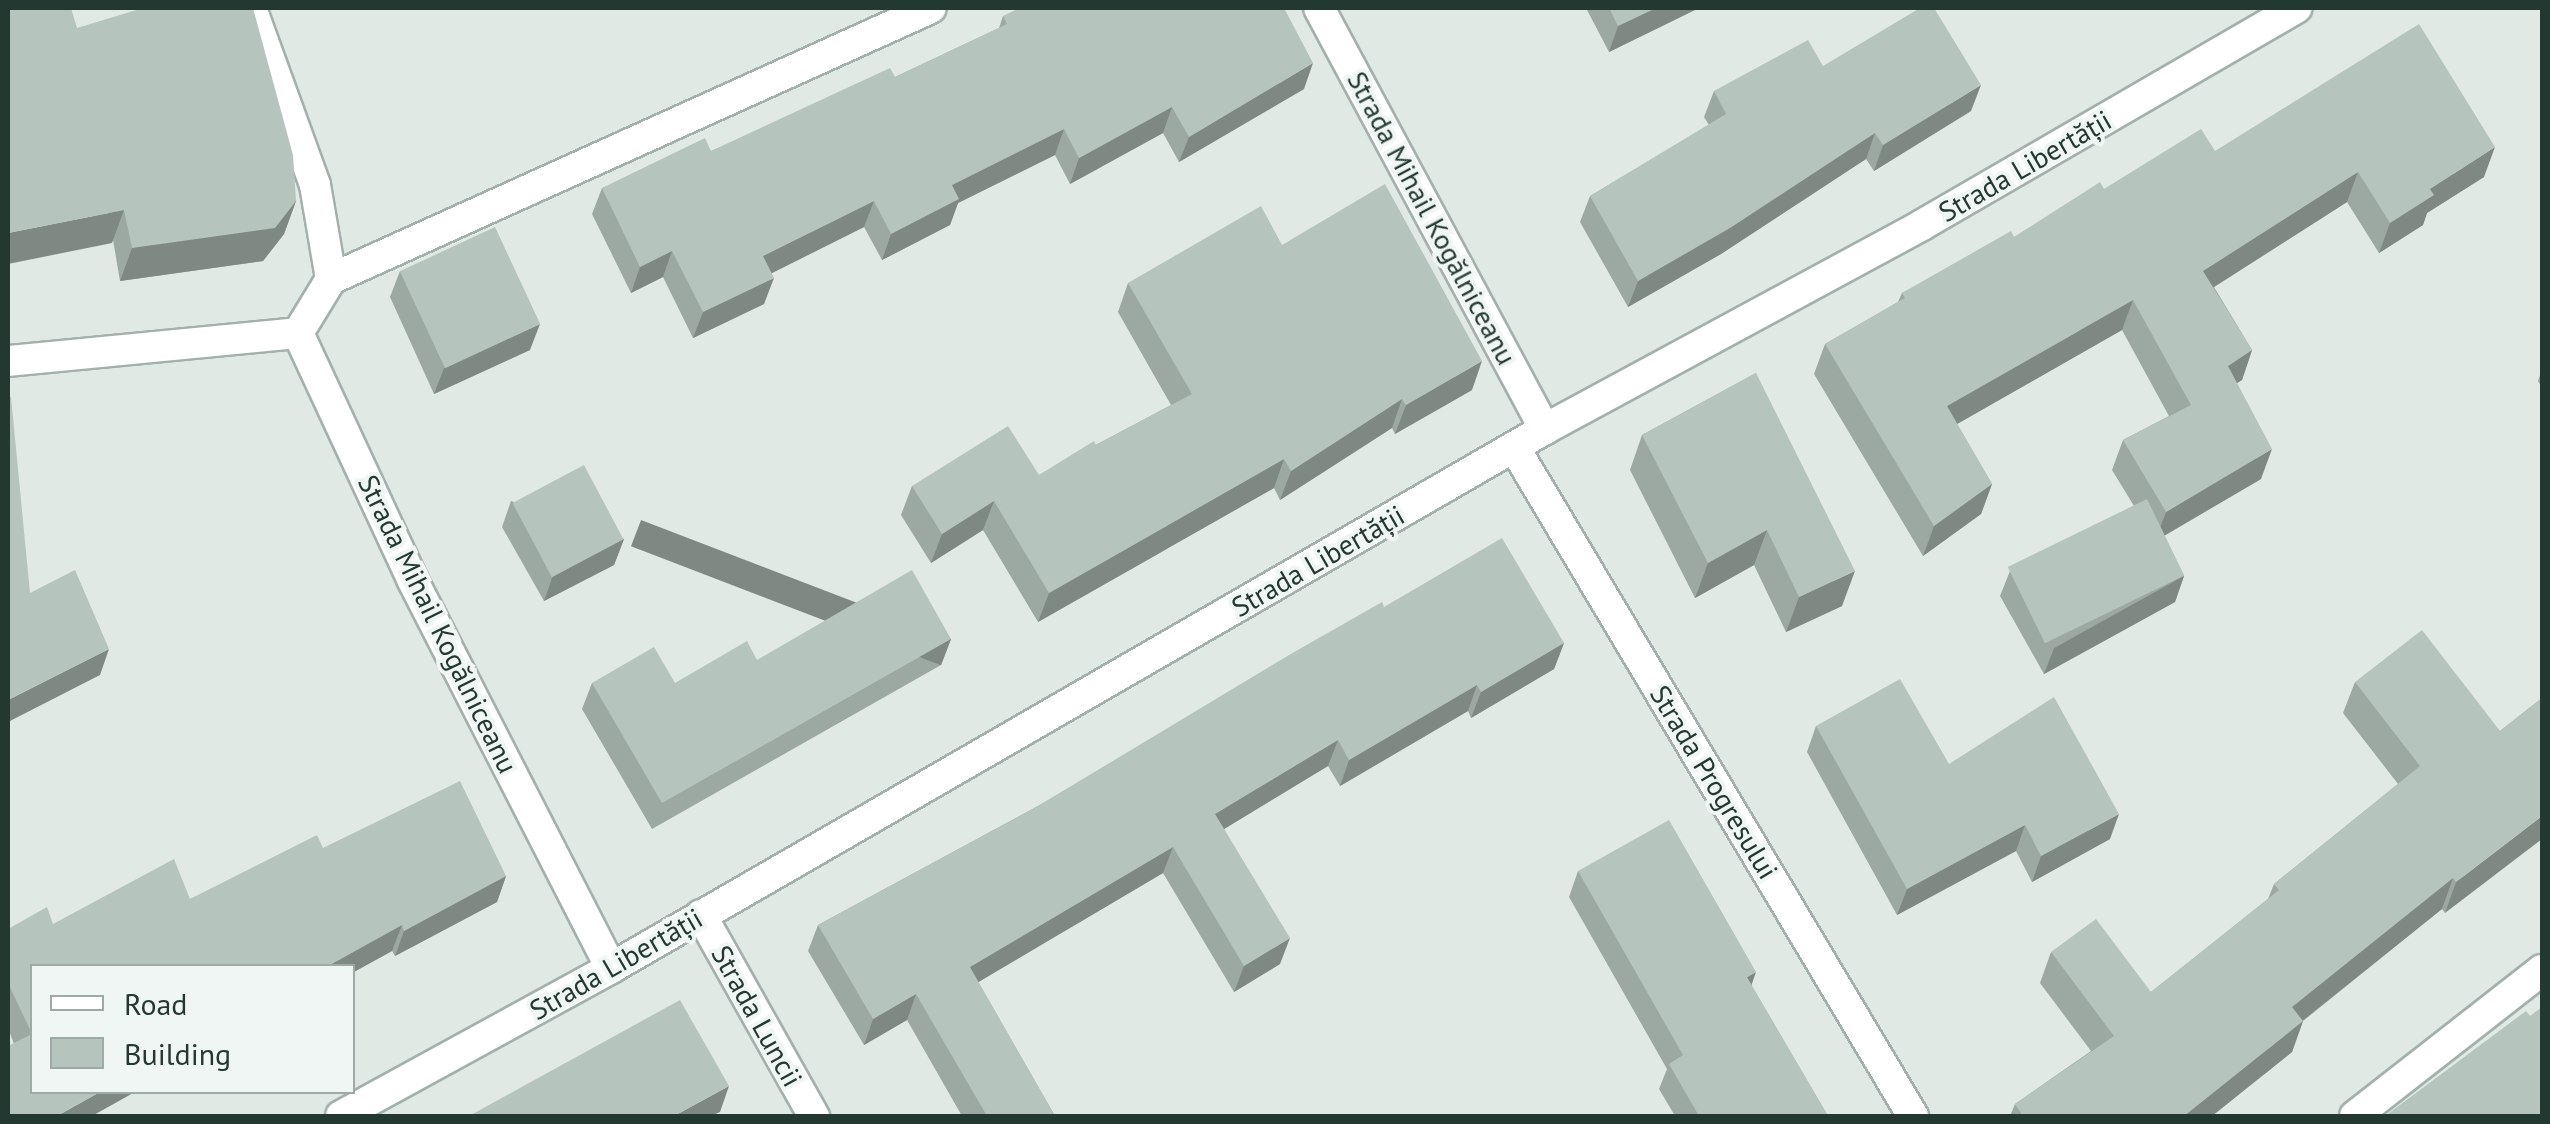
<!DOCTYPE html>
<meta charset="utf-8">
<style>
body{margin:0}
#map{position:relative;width:2550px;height:1124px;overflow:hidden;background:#e0e9e4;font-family:"PT Sans",sans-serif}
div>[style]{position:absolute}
.roads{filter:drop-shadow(2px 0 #a3b0ab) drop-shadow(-2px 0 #a3b0ab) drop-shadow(0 2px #a3b0ab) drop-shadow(0 -2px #a3b0ab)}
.minor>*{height:30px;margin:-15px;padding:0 15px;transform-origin:15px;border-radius:15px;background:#fff}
.tertiary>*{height:30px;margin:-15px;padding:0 15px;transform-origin:15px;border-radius:15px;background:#fff}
.wall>*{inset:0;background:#9ca9a3}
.shaded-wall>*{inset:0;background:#7f8984;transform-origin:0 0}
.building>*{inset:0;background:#b5c4bd;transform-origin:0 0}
span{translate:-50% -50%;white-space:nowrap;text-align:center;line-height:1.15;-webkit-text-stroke:8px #f0f6f3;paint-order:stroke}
.street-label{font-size:28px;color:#223831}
.frame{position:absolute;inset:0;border:10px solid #223831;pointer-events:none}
.legend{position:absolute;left:30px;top:964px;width:325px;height:130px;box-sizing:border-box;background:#f0f6f3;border:2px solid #9eaaa5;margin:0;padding:12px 18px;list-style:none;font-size:30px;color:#223831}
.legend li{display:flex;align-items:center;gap:20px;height:50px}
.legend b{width:50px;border:2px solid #9eaaa5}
</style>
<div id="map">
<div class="roads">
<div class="minor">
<i style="left:251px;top:8px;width:188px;rotate:70.1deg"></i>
<i style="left:315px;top:185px;width:95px;rotate:80.3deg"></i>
<i style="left:331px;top:279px;width:63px;rotate:121.4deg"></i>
<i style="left:298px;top:333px;width:271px;rotate:65.1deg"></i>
<i style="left:412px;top:579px;width:437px;rotate:62.9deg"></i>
<i style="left:1319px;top:8px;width:478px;rotate:61.8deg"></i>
<i style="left:331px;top:279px;width:658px;rotate:-24.31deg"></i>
<i style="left:8px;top:361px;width:291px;rotate:-5.5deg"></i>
<i style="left:1514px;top:447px;width:779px;rotate:59.19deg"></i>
<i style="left:701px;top:915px;width:231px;rotate:60.7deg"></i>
<i style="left:2355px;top:1116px;width:237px;rotate:-38deg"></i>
</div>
<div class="tertiary">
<i style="left:341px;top:1116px;width:308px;rotate:-28.7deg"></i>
<i style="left:611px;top:968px;width:1078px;rotate:-29.99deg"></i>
<i style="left:1545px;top:429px;width:429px;rotate:-28.4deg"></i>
<i style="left:1922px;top:225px;width:433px;rotate:-30.1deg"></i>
</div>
</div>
<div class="wall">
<i style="clip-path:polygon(1586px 8px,1699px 8px,1609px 52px)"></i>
<i style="clip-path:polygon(1003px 16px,1304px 89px,1179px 162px,1163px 133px,1070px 184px,1055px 155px,958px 203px,950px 225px,882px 260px,864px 227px,772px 273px,764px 304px,693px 338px,663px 277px,631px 293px,592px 214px,602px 188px,711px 151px,895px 77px,999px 28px)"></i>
<i style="clip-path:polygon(77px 28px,296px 201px,284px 234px,263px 261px,120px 281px)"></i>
<i style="clip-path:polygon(1823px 66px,1971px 111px,1874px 171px,1866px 159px,1721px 254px,1628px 307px,1580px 222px,1590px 196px,1709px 125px,1704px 117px,1714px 91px)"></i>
<i style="clip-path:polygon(2215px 151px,2484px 177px,2427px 213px,2423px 225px,2379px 253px,2347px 202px,2214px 287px,2252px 350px,2242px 380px,2237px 383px,2261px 479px,2164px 536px,2184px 576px,2175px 602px,2044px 674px,2000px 596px,2010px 571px,2134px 506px,2112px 470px,2123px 440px,2169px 416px,2122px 330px,1957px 424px,1992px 484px,1981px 514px,1923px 556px,1814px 374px,1825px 344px,1898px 302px,1902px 293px,2014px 237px,2104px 189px)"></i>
<i style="clip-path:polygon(1282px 245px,1472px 390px,1395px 434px,1392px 428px,1280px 500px,1274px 488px,1038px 622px,983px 530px,931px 563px,901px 515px,912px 486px,1039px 475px,1171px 405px,1118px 312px,1128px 283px)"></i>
<i style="clip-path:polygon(400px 271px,530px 350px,434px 394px,390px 297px)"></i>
<i style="clip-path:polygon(2542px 369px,2542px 388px,2538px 381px)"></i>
<i style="clip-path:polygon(1756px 373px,1842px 606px,1786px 632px,1754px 565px,1695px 598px,1630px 470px,1642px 435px)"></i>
<i style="clip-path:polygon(511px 501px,624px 539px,614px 565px,544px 601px,502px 527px)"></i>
<i style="clip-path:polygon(1384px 607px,1564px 643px,1554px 669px,1471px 718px,1468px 711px,1340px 786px,1328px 766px,1224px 829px,1280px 964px,1234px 992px,1163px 873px,978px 982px,1055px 1116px,962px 1116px,907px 1020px,864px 1045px,808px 951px,818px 925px,1038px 806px)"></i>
<i style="clip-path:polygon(951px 639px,941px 665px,652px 829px,582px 709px,592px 683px,675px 683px,757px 660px)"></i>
<i style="clip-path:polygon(2355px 682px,2500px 731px,2542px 698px,2445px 913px,2442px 909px,2303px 1021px,2292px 1052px,2212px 1116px,2010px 1116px,2015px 1104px,2091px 1051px,2040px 983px,2051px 952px,2151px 992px,2268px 899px,2274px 884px,2398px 784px,2343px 713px)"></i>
<i style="clip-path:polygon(1816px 726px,2110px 839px,2032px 882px,2016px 851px,1897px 915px,1807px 752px)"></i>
<i style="clip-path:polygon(323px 848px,506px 876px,497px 902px,395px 956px,392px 951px,352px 973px,352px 966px,32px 1092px,8px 1028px,8px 929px,53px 924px,190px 899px)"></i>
<i style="clip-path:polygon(1578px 871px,1751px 985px,1828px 1116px,1675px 1116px,1659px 1089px,1667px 1069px,1569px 897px)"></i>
</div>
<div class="shaded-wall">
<i style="clip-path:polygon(1656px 8px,1699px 8px,1609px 52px,1618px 26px)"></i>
<i style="clip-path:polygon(1313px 63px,1304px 89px,1179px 162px,1189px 137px)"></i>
<i style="clip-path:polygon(1981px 85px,1971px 111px,1874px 171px,1883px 145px)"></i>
<i style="clip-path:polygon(1172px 107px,1163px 133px,1070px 184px,1079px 158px)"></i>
<i style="clip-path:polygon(1064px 129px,1055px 155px,958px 203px,950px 225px,882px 260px,891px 234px,952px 185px)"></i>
<i style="clip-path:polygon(1875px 133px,1866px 159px,1721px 254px,1628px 307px,1638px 281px)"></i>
<i style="clip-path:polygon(2495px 147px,2484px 177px,2427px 213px,2423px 225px,2379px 253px,2390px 223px,2430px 189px)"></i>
<i style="clip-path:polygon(2358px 172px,2347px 202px,2192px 301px,2203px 271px)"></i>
<i style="clip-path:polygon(296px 201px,284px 234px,263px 261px,120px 281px,132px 248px)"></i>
<i style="clip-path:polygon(874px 201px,864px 227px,754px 282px,763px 256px)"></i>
<i style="clip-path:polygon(124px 210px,112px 243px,8px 264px,8px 233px)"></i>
<i style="clip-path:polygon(672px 251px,663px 277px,631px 293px,640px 267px)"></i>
<i style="clip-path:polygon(774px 278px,764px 304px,693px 338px,703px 312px)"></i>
<i style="clip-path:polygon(2133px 300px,2122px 330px,1936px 436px,1947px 406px)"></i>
<i style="clip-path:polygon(540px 324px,530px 350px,434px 394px,444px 368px)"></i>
<i style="clip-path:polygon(2252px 350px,2242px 380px,2217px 396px,2228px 366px)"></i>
<i style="clip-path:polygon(1482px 361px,1472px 390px,1395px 434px,1406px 405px)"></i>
<i style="clip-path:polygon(1402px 399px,1392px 428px,1280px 500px,1291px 471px)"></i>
<i style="clip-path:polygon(2272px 449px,2261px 479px,2155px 541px,2166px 512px)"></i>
<i style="clip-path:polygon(1284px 459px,1274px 488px,1038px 622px,1049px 593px)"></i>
<i style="clip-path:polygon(1992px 484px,1981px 514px,1923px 556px,1934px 526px)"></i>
<i style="clip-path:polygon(994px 501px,983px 530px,931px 563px,942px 534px)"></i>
<i style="clip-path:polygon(1767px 530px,1754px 565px,1695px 598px,1708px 563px)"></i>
<i style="clip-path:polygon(624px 539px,614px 565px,544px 601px,553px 575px)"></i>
<i style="clip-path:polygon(1855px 571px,1842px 606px,1786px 632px,1799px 597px)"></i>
<i style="clip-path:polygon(2184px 576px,2175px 602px,2044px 674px,2054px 648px)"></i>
<i style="left:951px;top:639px;width:28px;height:332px;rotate:111deg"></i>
<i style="clip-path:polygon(1564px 643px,1554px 669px,1471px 718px,1481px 692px)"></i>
<i style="clip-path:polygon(109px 649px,100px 675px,8px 722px,8px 700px)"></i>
<i style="clip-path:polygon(1477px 685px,1468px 711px,1340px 786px,1349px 760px)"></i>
<i style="clip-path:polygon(1338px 740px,1328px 766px,1206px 840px,1215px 814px)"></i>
<i style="clip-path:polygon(2119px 814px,2110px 839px,2032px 882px,2041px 856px)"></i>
<i style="clip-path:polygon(2542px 816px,2542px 839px,2445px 913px,2456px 882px)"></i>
<i style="clip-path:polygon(2025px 825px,2016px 851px,1897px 915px,1907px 889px)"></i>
<i style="clip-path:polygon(1173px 847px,1163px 873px,960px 993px,970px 967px)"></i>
<i style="clip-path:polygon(506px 876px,497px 902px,395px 956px,404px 931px)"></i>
<i style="clip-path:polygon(2453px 878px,2442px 909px,2281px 1038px,2292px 1007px)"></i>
<i style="clip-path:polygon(402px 925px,392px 951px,352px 973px,352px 966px,328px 966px)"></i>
<i style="clip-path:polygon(1290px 938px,1280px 964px,1234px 992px,1244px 966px)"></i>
<i style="clip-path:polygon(1756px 972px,1747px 998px,1747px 977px)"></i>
<i style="clip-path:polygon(916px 994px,907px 1020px,864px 1045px,873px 1019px)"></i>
<i style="clip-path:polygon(2303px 1021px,2292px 1052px,2212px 1116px,2184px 1116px)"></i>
<i style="clip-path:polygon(729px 1086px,720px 1112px,711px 1116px,674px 1116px)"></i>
<i style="clip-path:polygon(100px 1092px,135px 1092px,92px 1116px,57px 1116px)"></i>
</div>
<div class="building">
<i style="clip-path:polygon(8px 8px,71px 8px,77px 28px,143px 8px,253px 8px,293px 155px,296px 201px,275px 228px,132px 248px,124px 210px,8px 233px)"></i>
<i style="clip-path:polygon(1020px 8px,1284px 8px,1313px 63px,1189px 137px,1172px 107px,1079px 158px,1064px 129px,952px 185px,959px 199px,891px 234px,874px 201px,763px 256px,774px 278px,703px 312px,672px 251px,640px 267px,602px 188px,705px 138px,711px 151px,890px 68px,895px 77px,1007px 24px,1003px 16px)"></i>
<i style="clip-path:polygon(1609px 8px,1656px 8px,1618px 26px)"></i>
<i style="clip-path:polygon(1920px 8px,1934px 8px,1981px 85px,1883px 145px,1875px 133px,1730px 228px,1638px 281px,1590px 196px,1726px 114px,1714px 91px,1808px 40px,1823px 66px)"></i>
<i style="clip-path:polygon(2419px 24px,2495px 147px,2430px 189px,2434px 195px,2390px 223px,2358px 172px,2203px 271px,2252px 350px,2228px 366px,2272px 449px,2166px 512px,2123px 440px,2191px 405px,2133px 300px,1947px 406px,1992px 484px,1934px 526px,1825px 344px,1905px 298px,1902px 293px,2011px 231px,2014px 237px,2100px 182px,2104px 189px,2201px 129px,2215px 151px)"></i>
<i style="clip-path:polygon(1385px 184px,1482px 361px,1406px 405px,1402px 399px,1291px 471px,1284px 459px,1049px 593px,994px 501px,942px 534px,912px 486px,1008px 426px,1039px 475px,1094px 441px,1096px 445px,1192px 394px,1128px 283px,1261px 206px,1282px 245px)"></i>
<i style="left:495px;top:227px;width:107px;height:105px;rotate:65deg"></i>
<i style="clip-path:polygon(1756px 373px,1855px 571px,1799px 597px,1767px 530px,1708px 563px,1642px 435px)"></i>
<i style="clip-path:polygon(8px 397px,11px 397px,30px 593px,75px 570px,109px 649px,8px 700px)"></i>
<i style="left:584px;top:465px;width:84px;height:81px;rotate:62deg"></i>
<i style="left:2147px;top:499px;width:85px;height:155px;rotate:64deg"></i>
<i style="clip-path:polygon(1502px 538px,1564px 643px,1481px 692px,1477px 685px,1349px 760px,1338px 740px,1215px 814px,1290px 938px,1244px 966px,1173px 847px,970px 967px,1055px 1116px,987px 1116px,916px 994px,873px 1019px,818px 925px,1038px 806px,1289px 655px,1382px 602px,1384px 607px)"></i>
<i style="clip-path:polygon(912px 570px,951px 639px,662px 803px,592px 683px,654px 647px,675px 683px,747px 641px,757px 660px)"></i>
<i style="clip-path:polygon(2422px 630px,2500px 731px,2542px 698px,2542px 816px,2456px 882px,2453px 878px,2292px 1007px,2303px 1021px,2184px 1116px,2023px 1116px,2015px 1104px,2114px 1036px,2051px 952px,2096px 919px,2151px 992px,2279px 890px,2274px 884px,2420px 766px,2355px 682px)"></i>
<i style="clip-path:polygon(1900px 679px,1949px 764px,2054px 697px,2119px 814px,2041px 856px,2025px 825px,1907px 889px,1816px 726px)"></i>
<i style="clip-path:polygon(460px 781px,506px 876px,404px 931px,402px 925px,328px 966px,32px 966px,32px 1092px,100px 1092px,57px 1116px,8px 1116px,8px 1046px,32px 1034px,8px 983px,8px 929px,47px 907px,53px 924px,174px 859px,190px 899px,317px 835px,323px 848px)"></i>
<i style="clip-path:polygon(1669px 820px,1756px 972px,1747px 977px,1828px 1116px,1699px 1116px,1669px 1064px,1683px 1055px,1578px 871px)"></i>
<i style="clip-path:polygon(680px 1000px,729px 1086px,674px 1116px,469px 1116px)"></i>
<i style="clip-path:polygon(2542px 1007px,2542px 1116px,2385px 1116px,2526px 1011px,2530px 1016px)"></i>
</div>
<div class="street-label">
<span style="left:2025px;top:166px;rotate:-30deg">Strada Libertății</span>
<span style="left:1432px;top:218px;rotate:62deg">Strada Mihail Kogălniceanu</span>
<span style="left:1318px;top:561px;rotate:-30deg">Strada Libertății</span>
<span style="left:438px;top:624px;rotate:64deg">Strada Mihail Kogălniceanu</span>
<span style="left:1714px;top:782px;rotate:59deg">Strada Progresului</span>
<span style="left:616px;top:964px;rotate:-30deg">Strada Libertății</span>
<span style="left:757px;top:1016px;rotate:61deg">Strada Luncii</span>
</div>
<div class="frame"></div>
<ul class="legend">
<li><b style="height:12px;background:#fff"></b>Road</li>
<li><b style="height:28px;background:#b5c4bd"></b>Building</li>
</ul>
</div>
